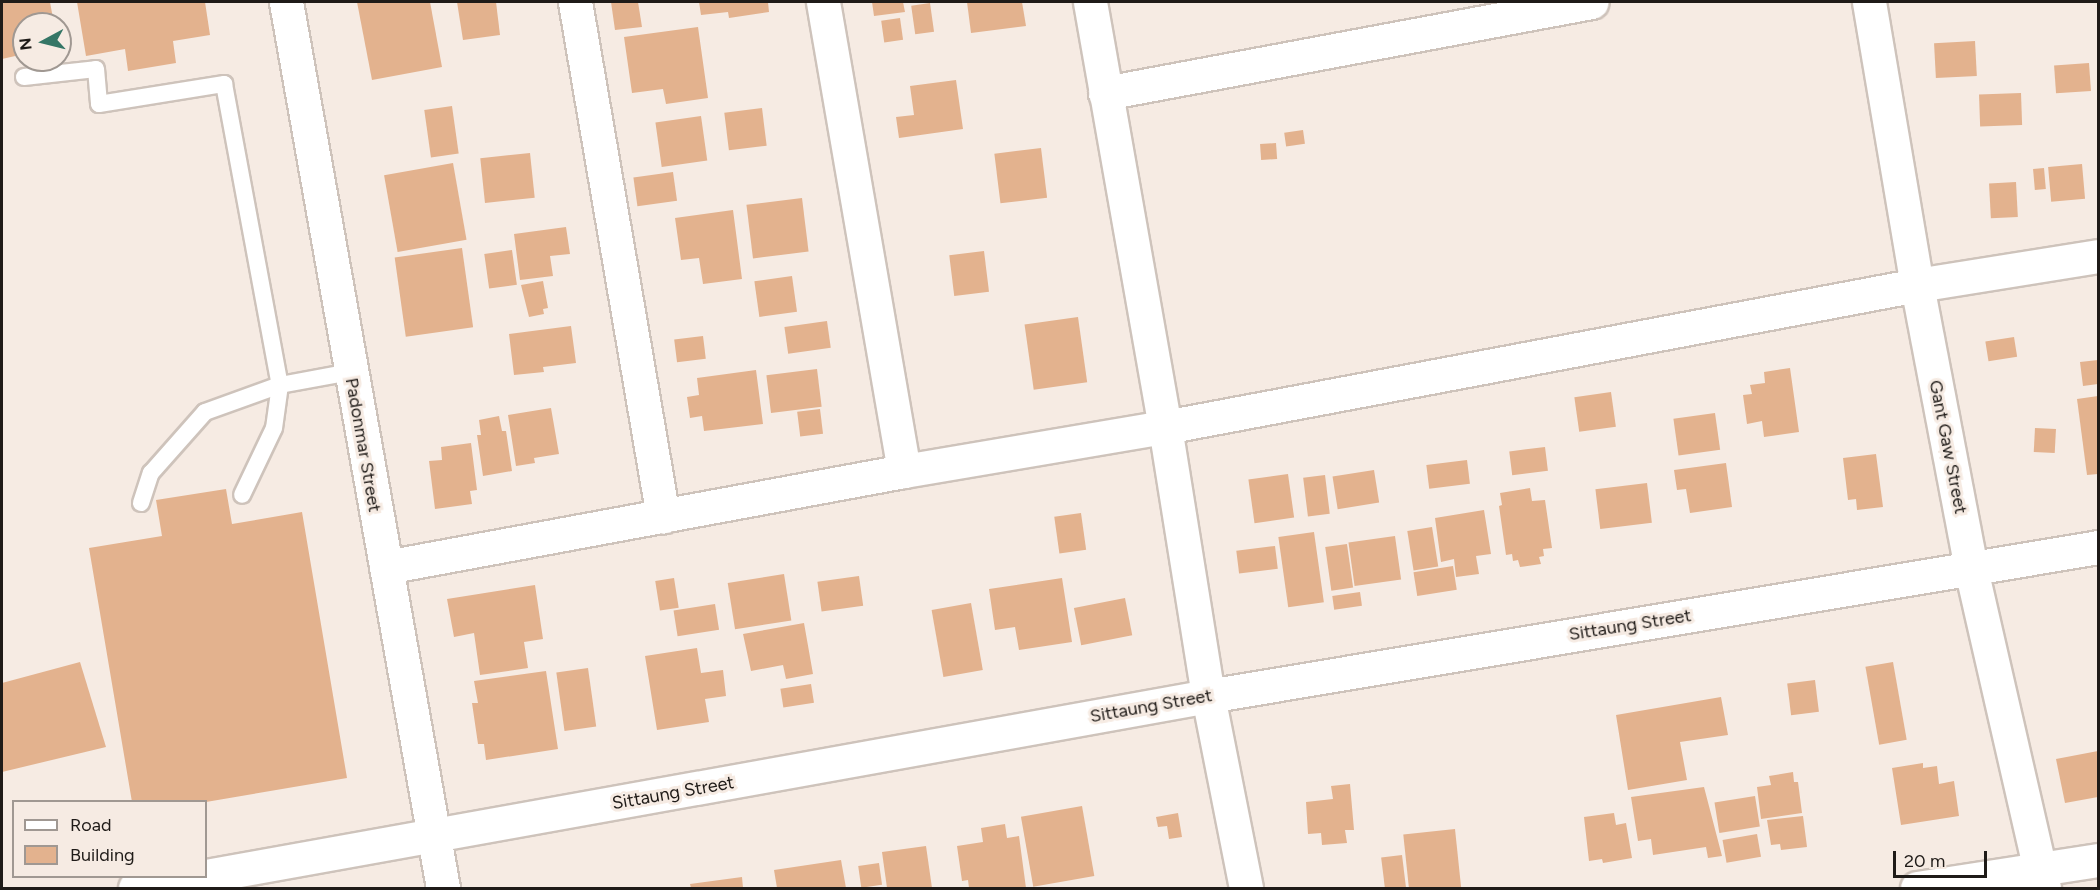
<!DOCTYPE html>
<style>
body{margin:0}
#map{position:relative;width:2100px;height:890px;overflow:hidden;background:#f6ebe3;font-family:Figtree,sans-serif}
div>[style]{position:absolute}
.building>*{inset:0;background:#e3b28e;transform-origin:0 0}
.roads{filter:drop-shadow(2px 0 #cec3bb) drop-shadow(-2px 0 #cec3bb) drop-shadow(0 2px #cec3bb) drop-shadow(0 -2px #cec3bb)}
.service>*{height:16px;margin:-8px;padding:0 8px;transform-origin:8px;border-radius:8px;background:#fff}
.minor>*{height:33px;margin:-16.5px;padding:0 16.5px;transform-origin:16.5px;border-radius:16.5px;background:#fff}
.tertiary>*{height:33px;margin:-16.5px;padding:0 16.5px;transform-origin:16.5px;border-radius:16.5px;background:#fff}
span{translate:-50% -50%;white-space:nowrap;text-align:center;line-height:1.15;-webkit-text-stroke:6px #f6ebe3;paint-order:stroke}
.street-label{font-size:18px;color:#1f1b18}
.frame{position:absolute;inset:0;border:3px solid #1f1b18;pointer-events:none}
.legend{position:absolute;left:12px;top:800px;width:195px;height:78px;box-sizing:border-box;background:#f6ebe3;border:2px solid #a09892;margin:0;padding:8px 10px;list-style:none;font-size:18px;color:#1f1b18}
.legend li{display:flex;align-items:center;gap:12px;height:30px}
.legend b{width:30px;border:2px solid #a09892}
.north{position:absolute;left:12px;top:12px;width:60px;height:60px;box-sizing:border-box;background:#f6ebe3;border:2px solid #a09892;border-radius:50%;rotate:263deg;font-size:16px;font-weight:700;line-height:24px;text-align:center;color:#1f1b18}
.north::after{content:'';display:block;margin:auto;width:21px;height:27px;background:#357666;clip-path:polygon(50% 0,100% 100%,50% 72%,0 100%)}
.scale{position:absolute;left:1893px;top:851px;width:94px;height:27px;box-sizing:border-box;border:3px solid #1f1b18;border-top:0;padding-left:8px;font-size:18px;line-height:21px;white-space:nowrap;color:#1f1b18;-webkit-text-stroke:4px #f6ebe3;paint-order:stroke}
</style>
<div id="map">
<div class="building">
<i style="clip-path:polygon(2px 2px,50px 2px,54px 24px,24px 24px,24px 54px,2px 59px)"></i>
<i style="clip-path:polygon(77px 2px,205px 2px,210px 35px,173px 41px,176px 63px,128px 71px,125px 49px,86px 56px)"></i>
<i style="clip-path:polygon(357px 2px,430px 2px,442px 67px,372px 80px)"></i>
<i style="clip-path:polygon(457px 2px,496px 2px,500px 35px,463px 40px)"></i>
<i style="clip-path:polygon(611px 2px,638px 2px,642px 27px,615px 30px)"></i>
<i style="clip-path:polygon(699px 2px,768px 2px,769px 12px,729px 18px,728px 12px,701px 15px)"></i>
<i style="clip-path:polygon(872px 2px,903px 2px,905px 12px,874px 16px)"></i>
<i style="clip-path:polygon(967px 2px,1022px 2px,1026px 26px,971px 33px)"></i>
<i style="left:930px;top:3px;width:29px;height:19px;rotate:82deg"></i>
<i style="left:900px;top:18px;width:22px;height:19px;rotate:82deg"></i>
<i style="clip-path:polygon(698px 27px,708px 98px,666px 104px,663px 89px,632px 93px,624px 37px)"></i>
<i style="left:1975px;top:41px;width:35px;height:41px;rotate:87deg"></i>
<i style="left:2089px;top:63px;width:28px;height:35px;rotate:86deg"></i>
<i style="clip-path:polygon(956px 80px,963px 129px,899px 138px,896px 117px,914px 115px,910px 86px)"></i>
<i style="left:2021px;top:93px;width:32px;height:42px;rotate:88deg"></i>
<i style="left:452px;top:106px;width:48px;height:28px;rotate:82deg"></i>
<i style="left:762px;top:108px;width:38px;height:38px;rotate:83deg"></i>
<i style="left:701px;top:116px;width:45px;height:46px;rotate:82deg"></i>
<i style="left:1303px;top:130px;width:14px;height:19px;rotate:82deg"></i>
<i style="left:1276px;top:143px;width:16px;height:16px;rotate:86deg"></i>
<i style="left:1041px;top:148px;width:50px;height:47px;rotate:83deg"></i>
<i style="left:530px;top:153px;width:45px;height:50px;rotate:84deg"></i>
<i style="left:453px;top:163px;width:78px;height:70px;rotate:80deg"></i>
<i style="left:2082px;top:164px;width:35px;height:34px;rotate:85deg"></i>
<i style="left:2044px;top:168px;width:21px;height:11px;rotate:85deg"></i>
<i style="left:673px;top:172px;width:29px;height:40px;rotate:82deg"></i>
<i style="left:2016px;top:182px;width:35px;height:27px;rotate:87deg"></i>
<i style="left:802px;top:198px;width:54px;height:56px;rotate:83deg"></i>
<i style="clip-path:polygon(733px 210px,742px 279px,703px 284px,699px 258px,681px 260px,675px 218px)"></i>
<i style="clip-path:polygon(566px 227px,570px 254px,550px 256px,553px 276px,520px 280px,514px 234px)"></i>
<i style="left:462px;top:248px;width:80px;height:68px;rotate:82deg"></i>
<i style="left:512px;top:250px;width:35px;height:28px;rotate:82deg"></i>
<i style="left:984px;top:251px;width:41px;height:35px;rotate:83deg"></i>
<i style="left:792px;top:276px;width:36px;height:38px;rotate:82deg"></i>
<i style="clip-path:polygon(543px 281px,548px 308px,543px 309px,544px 314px,529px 317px,521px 285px)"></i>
<i style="left:1078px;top:317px;width:66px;height:54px;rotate:82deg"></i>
<i style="left:827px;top:321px;width:27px;height:43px;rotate:82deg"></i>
<i style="clip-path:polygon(571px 326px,576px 363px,543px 367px,544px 372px,514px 375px,509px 334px)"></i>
<i style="left:703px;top:336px;width:23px;height:29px;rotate:83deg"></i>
<i style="left:2014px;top:337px;width:20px;height:29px;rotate:81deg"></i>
<i style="clip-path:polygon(2098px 360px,2098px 384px,2083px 386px,2080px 362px)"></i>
<i style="clip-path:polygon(1790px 368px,1799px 432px,1764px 437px,1762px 421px,1747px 424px,1743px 395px,1752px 394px,1750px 385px,1765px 383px,1764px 372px)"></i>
<i style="left:817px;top:369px;width:38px;height:51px;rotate:83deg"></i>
<i style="clip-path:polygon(756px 370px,763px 424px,704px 431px,702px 416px,690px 418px,687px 397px,699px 395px,697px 378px)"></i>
<i style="left:1611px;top:392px;width:35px;height:37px;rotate:82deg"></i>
<i style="clip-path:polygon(2098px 396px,2098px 474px,2087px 475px,2077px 399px)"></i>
<i style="clip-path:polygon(551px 408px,559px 454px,534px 458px,535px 463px,516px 466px,508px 415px)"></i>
<i style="left:820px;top:409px;width:25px;height:23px;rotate:83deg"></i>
<i style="left:1715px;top:413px;width:37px;height:42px;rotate:82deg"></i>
<i style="clip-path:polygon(499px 416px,502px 431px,506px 431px,512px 471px,483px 476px,477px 435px,481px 435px,479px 420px)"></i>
<i style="left:2035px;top:428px;width:21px;height:24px;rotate:3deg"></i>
<i style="clip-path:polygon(471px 443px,477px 490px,470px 491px,472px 504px,435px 509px,429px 461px,442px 460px,441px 447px)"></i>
<i style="left:1545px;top:447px;width:24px;height:36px;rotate:83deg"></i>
<i style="clip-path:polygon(1876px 454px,1883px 507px,1857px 510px,1856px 499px,1848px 500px,1843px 458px)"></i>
<i style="left:1467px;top:460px;width:24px;height:41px;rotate:83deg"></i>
<i style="clip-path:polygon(1726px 463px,1732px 507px,1690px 513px,1686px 489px,1677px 490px,1674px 470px)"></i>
<i style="left:1374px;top:470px;width:33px;height:42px;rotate:81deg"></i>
<i style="left:1288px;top:474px;width:44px;height:40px;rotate:82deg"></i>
<i style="left:1325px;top:475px;width:39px;height:22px;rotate:83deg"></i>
<i style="left:1647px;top:483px;width:40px;height:52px;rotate:83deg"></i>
<i style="clip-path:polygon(1530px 488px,1532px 501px,1545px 500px,1552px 548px,1543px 549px,1544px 556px,1539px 557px,1541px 564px,1520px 567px,1518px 560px,1513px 561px,1512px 554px,1506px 555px,1499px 506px,1502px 505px,1500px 493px)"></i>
<i style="clip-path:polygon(226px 489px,232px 524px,302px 512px,347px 778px,206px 802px,132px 802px,89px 548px,162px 536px,156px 500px)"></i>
<i style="clip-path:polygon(1484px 510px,1491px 554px,1476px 556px,1479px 574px,1456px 577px,1454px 559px,1441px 562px,1435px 518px)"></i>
<i style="left:1081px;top:513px;width:37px;height:27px;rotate:82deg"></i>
<i style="left:1432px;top:527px;width:40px;height:25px;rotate:81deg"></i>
<i style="left:1314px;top:532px;width:71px;height:36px;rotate:82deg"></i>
<i style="left:1395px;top:536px;width:44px;height:47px;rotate:82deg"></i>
<i style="left:1347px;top:544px;width:44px;height:22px;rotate:82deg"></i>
<i style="left:1275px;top:546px;width:23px;height:39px;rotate:83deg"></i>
<i style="left:1453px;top:566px;width:24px;height:40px;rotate:81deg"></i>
<i style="left:784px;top:574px;width:47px;height:57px;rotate:81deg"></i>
<i style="left:859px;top:576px;width:30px;height:42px;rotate:82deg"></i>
<i style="left:674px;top:578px;width:30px;height:19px;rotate:81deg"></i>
<i style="clip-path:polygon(1062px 578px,1072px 642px,1019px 650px,1015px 627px,995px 630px,989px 589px)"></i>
<i style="clip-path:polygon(535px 585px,543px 639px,524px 642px,528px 668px,480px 675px,474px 633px,454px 637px,447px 599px)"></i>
<i style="left:1360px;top:592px;width:14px;height:28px;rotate:82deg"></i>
<i style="left:1125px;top:598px;width:38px;height:52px;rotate:79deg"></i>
<i style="left:971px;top:603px;width:68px;height:40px;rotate:80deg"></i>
<i style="left:715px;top:604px;width:26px;height:42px;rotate:81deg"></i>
<i style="clip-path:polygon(804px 623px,813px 674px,786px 679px,783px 665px,751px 671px,743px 634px)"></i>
<i style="clip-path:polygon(697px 648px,701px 673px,723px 670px,726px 696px,705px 699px,709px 722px,657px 730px,645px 656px)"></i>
<i style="clip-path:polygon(80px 662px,106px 747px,2px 772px,2px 683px)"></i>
<i style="left:1893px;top:662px;width:79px;height:28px;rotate:80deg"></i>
<i style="left:588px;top:668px;width:59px;height:32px;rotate:82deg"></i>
<i style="clip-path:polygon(546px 671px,558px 749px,486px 760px,484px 744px,478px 744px,472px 703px,478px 703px,474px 681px)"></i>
<i style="left:1815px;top:680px;width:32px;height:28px;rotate:83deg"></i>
<i style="left:811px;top:684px;width:19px;height:31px;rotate:81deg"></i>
<i style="clip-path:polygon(1721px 697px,1728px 735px,1680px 742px,1687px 780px,1628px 790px,1616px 715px)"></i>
<i style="clip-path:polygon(2098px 751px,2098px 797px,2065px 803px,2056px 759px)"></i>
<i style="clip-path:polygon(1923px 763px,1923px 768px,1937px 766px,1939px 784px,1954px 781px,1959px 816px,1901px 825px,1892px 768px)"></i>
<i style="clip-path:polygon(1793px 772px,1794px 782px,1798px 782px,1802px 813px,1761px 819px,1757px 787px,1771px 785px,1769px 776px)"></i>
<i style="clip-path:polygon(1350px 784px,1354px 830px,1345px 830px,1347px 843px,1322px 845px,1321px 833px,1308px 834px,1306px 802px,1333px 799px,1331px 786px)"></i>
<i style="clip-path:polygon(1704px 787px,1722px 856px,1708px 858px,1706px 847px,1653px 855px,1651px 839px,1638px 841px,1631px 797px)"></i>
<i style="left:1755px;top:796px;width:31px;height:41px;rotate:81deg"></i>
<i style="left:1082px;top:806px;width:71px;height:62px;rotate:80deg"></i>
<i style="clip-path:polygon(1178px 813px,1182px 837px,1169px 839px,1167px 826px,1158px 827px,1156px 817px)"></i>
<i style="clip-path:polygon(1614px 813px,1616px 825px,1626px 823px,1632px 858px,1603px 863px,1602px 859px,1589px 861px,1584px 817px)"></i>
<i style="clip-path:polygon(1803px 816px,1807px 847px,1781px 850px,1780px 844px,1771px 845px,1767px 820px)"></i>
<i style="clip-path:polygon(1005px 824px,1007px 838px,1019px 836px,1026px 888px,969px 888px,968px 880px,962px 881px,957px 846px,983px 842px,981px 828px)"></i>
<i style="left:1455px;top:829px;width:59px;height:52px;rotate:84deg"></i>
<i style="left:1757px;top:834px;width:23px;height:35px;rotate:80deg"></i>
<i style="clip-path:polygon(926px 846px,932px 888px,887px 888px,882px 852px)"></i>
<i style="left:1402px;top:855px;width:33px;height:21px;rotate:83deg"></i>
<i style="clip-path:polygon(841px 860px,846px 888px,777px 888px,774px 870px)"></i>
<i style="left:879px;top:863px;width:22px;height:21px;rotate:82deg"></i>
<i style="clip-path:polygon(742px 877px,743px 888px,691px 888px,690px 884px)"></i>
</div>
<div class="roads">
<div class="service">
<i style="left:24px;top:77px;width:72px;rotate:-6.3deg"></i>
<i style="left:96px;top:69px;width:35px;rotate:85deg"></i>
<i style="left:99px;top:104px;width:127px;rotate:-9.1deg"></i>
<i style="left:224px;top:84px;width:306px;rotate:79.5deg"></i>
<i style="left:280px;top:385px;width:43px;rotate:97.9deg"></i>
<i style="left:274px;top:428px;width:74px;rotate:115.5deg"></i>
<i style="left:141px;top:503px;width:32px;rotate:-72deg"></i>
<i style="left:151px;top:473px;width:81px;rotate:-48.5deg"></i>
<i style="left:205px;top:412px;width:80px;rotate:-19.8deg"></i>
<i style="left:280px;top:385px;width:71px;rotate:-10.5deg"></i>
</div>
<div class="minor">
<i style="left:575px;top:2px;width:522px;rotate:80.3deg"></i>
<i style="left:823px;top:2px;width:476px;rotate:80.2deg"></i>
<i style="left:1090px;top:2px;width:432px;rotate:80deg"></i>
<i style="left:1165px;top:427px;width:272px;rotate:80.9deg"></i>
<i style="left:1208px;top:696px;width:196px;rotate:78.8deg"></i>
<i style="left:1869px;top:2px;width:287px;rotate:80.4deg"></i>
<i style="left:1917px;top:285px;width:289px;rotate:79.2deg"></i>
<i style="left:1971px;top:569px;width:327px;rotate:77.1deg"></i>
<i style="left:1105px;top:93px;width:495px;rotate:-10.6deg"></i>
<i style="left:386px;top:567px;width:527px;rotate:-10.5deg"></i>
<i style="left:904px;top:471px;width:265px;rotate:-9.6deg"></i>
<i style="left:1165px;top:427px;width:765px;rotate:-10.69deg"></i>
<i style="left:1917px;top:285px;width:183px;rotate:-9.1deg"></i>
<i style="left:206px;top:876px;width:1018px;rotate:-10.18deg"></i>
<i style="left:1208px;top:696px;width:902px;rotate:-9.5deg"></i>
<i style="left:135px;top:888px;width:69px;rotate:-10deg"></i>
<i style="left:1917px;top:888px;width:183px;rotate:-8.8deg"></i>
</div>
<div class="tertiary">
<i style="left:286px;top:2px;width:900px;rotate:79.95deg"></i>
</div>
</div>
<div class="street-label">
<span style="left:363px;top:445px;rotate:80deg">Padonmar Street</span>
<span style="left:1948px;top:447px;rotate:79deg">Gant Gaw Street</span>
<span style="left:1630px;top:625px;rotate:-9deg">Sittaung Street</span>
<span style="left:1151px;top:706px;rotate:-10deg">Sittaung Street</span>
<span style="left:673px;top:793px;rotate:-10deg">Sittaung Street</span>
</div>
<div class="frame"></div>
<ul class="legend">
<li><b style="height:8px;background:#fff"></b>Road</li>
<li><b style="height:16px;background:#e3b28e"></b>Building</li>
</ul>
<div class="north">N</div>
<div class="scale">20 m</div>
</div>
